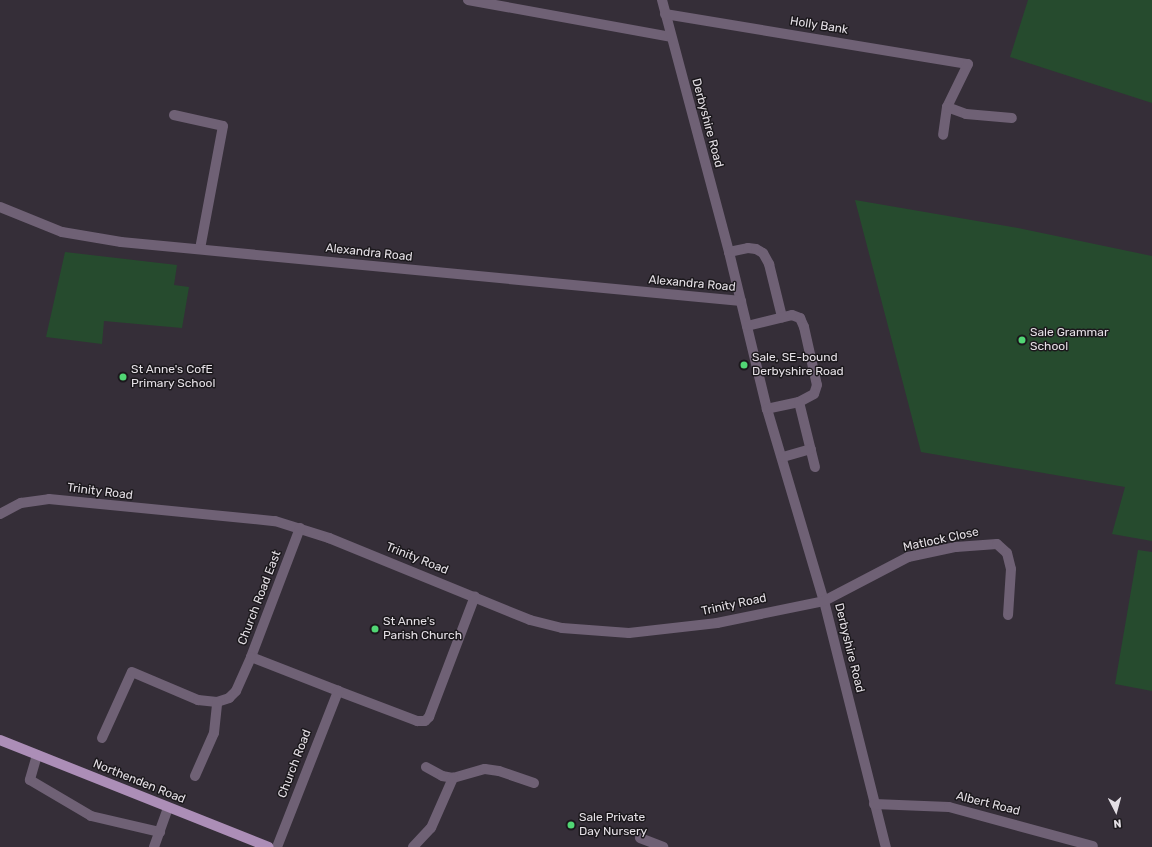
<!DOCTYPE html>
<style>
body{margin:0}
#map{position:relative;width:1152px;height:847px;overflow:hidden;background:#352e38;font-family:Rubik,sans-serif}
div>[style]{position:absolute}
.green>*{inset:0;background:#264b2e}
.minor>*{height:10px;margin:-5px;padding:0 5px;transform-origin:5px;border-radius:5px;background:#6f6175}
.major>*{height:10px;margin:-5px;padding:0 5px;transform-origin:5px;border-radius:5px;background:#ac8eb7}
.dots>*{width:11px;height:11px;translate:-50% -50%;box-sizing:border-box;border:2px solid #1b181c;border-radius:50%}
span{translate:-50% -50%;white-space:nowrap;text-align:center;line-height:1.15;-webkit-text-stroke:3px #1b181c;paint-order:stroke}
.street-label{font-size:12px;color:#e4dfe5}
.poi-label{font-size:12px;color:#e4dfe5}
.left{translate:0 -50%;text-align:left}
.north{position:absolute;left:1096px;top:791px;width:40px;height:40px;-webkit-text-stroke:3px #1b181c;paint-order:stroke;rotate:174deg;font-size:11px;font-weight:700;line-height:16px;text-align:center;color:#e4dfe5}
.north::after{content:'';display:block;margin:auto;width:14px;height:18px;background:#e4dfe5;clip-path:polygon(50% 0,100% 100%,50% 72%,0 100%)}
</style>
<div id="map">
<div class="green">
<i style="clip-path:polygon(1028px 0,1152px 0,1152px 103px,1010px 57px)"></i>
<i style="clip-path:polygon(855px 200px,1018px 228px,1152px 256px,1152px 541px,1112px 534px,1125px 487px,921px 452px)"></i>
<i style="clip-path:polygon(65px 252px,177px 265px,174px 285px,189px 287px,182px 328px,104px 321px,102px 344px,46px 337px)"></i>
<i style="clip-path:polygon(1138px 550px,1152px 552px,1152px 691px,1115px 684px)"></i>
</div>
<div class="minor">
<i style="left:468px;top:0;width:206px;rotate:10.3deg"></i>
<i style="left:662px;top:0;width:261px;rotate:75.1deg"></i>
<i style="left:729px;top:252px;width:162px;rotate:76.4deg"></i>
<i style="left:767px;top:409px;width:200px;rotate:73.5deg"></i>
<i style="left:824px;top:601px;width:254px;rotate:75.9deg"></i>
<i style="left:665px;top:14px;width:307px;rotate:9.4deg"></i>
<i style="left:968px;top:64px;width:48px;rotate:116deg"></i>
<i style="left:947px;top:107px;width:28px;rotate:98deg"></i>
<i style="left:947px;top:107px;width:20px;rotate:20deg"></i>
<i style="left:966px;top:114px;width:46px;rotate:5deg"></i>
<i style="left:174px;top:115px;width:50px;rotate:12.7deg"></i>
<i style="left:223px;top:126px;width:125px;rotate:100.6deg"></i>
<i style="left:0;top:207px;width:67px;rotate:22deg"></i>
<i style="left:62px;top:232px;width:60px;rotate:9.6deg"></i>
<i style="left:121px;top:242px;width:623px;rotate:5.44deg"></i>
<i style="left:729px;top:252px;width:19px;rotate:-12deg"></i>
<i style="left:748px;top:248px;width:8px;rotate:7deg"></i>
<i style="left:756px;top:249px;width:8px;rotate:30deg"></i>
<i style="left:763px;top:253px;width:13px;rotate:61deg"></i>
<i style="left:769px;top:264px;width:55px;rotate:76.2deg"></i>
<i style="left:747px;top:326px;width:46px;rotate:-13.7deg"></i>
<i style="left:792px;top:315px;width:9px;rotate:21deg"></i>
<i style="left:800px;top:318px;width:10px;rotate:66deg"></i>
<i style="left:804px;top:327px;width:59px;rotate:77.4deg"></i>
<i style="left:817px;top:385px;width:9px;rotate:108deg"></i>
<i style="left:814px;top:394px;width:17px;rotate:152deg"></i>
<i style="left:799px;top:402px;width:33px;rotate:168deg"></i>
<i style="left:799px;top:402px;width:67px;rotate:76.2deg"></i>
<i style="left:783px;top:457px;width:29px;rotate:-16deg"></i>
<i style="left:0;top:514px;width:24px;rotate:-28deg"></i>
<i style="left:21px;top:503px;width:28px;rotate:-8deg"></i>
<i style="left:49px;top:499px;width:227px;rotate:5.6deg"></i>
<i style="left:275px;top:521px;width:57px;rotate:17.5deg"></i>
<i style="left:329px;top:538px;width:217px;rotate:22.2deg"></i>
<i style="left:530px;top:620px;width:33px;rotate:14deg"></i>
<i style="left:562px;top:628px;width:67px;rotate:4.3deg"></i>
<i style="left:629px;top:633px;width:89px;rotate:-6.5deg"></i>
<i style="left:717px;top:623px;width:109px;rotate:-11.6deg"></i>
<i style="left:824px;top:601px;width:95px;rotate:-27.6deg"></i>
<i style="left:908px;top:557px;width:49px;rotate:-11.8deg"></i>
<i style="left:956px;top:547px;width:41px;rotate:-4.2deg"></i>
<i style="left:997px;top:544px;width:13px;rotate:42deg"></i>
<i style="left:1007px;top:553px;width:16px;rotate:76deg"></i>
<i style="left:1011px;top:569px;width:46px;rotate:93.7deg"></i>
<i style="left:300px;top:528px;width:138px;rotate:110.8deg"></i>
<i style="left:251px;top:657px;width:93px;rotate:21.3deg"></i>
<i style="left:338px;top:691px;width:85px;rotate:20.8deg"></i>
<i style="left:417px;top:721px;width:8px"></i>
<i style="left:425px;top:721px;width:6px;rotate:-45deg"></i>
<i style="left:429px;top:717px;width:129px;rotate:-69.2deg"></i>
<i style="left:102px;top:738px;width:72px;rotate:-65.6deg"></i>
<i style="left:132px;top:672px;width:72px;rotate:23deg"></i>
<i style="left:198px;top:700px;width:19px;rotate:6deg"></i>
<i style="left:217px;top:702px;width:13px;rotate:-18deg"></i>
<i style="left:229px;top:698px;width:10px;rotate:-45deg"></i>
<i style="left:236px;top:691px;width:37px;rotate:-66deg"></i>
<i style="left:37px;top:755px;width:26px;rotate:106deg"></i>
<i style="left:30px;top:780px;width:71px;rotate:30.5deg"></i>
<i style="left:91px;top:816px;width:71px;rotate:13.1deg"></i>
<i style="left:426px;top:767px;width:18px;rotate:29deg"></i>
<i style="left:442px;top:776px;width:11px;rotate:10deg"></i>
<i style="left:453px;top:778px;width:33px;rotate:-16deg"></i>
<i style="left:485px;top:769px;width:14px;rotate:8deg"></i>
<i style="left:499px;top:771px;width:37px;rotate:19deg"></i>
<i style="left:195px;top:776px;width:47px;rotate:-66.2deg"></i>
<i style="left:214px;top:733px;width:31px;rotate:-84deg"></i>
<i style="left:874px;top:804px;width:75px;rotate:2.3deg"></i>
<i style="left:949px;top:807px;width:149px;rotate:15.2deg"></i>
<i style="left:640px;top:838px;width:25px;rotate:21deg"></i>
<i style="left:154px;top:847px;width:41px;rotate:-70.3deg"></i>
<i style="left:277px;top:847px;width:168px;rotate:-68.6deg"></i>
<i style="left:413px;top:847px;width:26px;rotate:-47deg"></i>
<i style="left:431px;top:828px;width:55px;rotate:-66.3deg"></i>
</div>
<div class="major">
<i style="left:0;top:740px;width:289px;rotate:21.7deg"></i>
</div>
<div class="dots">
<i style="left:1022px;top:340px;background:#51d674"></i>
<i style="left:744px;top:365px;background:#51d674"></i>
<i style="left:123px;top:377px;background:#51d674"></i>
<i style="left:375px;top:629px;background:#51d674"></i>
<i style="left:571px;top:825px;background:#51d674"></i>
</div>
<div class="street-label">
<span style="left:819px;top:26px;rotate:9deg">Holly Bank</span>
<span style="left:707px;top:123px;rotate:75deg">Derbyshire Road</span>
<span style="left:369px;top:253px;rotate:6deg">Alexandra Road</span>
<span style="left:692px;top:284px;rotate:5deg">Alexandra Road</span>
<span style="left:100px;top:492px;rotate:7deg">Trinity Road</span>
<span style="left:941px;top:540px;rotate:-12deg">Matlock Close</span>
<span style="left:417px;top:559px;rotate:22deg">Trinity Road</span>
<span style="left:260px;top:598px;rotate:-69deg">Church Road East</span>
<span style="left:734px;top:605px;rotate:-12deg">Trinity Road</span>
<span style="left:849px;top:648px;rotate:76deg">Derbyshire Road</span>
<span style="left:295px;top:764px;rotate:-69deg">Church Road</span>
<span style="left:139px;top:782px;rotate:22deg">Northenden Road</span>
<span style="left:988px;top:804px;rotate:14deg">Albert Road</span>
</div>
<div class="poi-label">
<span class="left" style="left:1030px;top:340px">Sale Grammar<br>School</span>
<span class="left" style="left:752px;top:365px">Sale, SE-bound<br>Derbyshire Road</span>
<span class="left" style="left:131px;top:377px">St Anne's CofE<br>Primary School</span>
<span class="left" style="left:383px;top:629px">St Anne's<br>Parish Church</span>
<span class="left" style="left:579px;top:825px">Sale Private<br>Day Nursery</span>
</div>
<div class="north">N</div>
</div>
